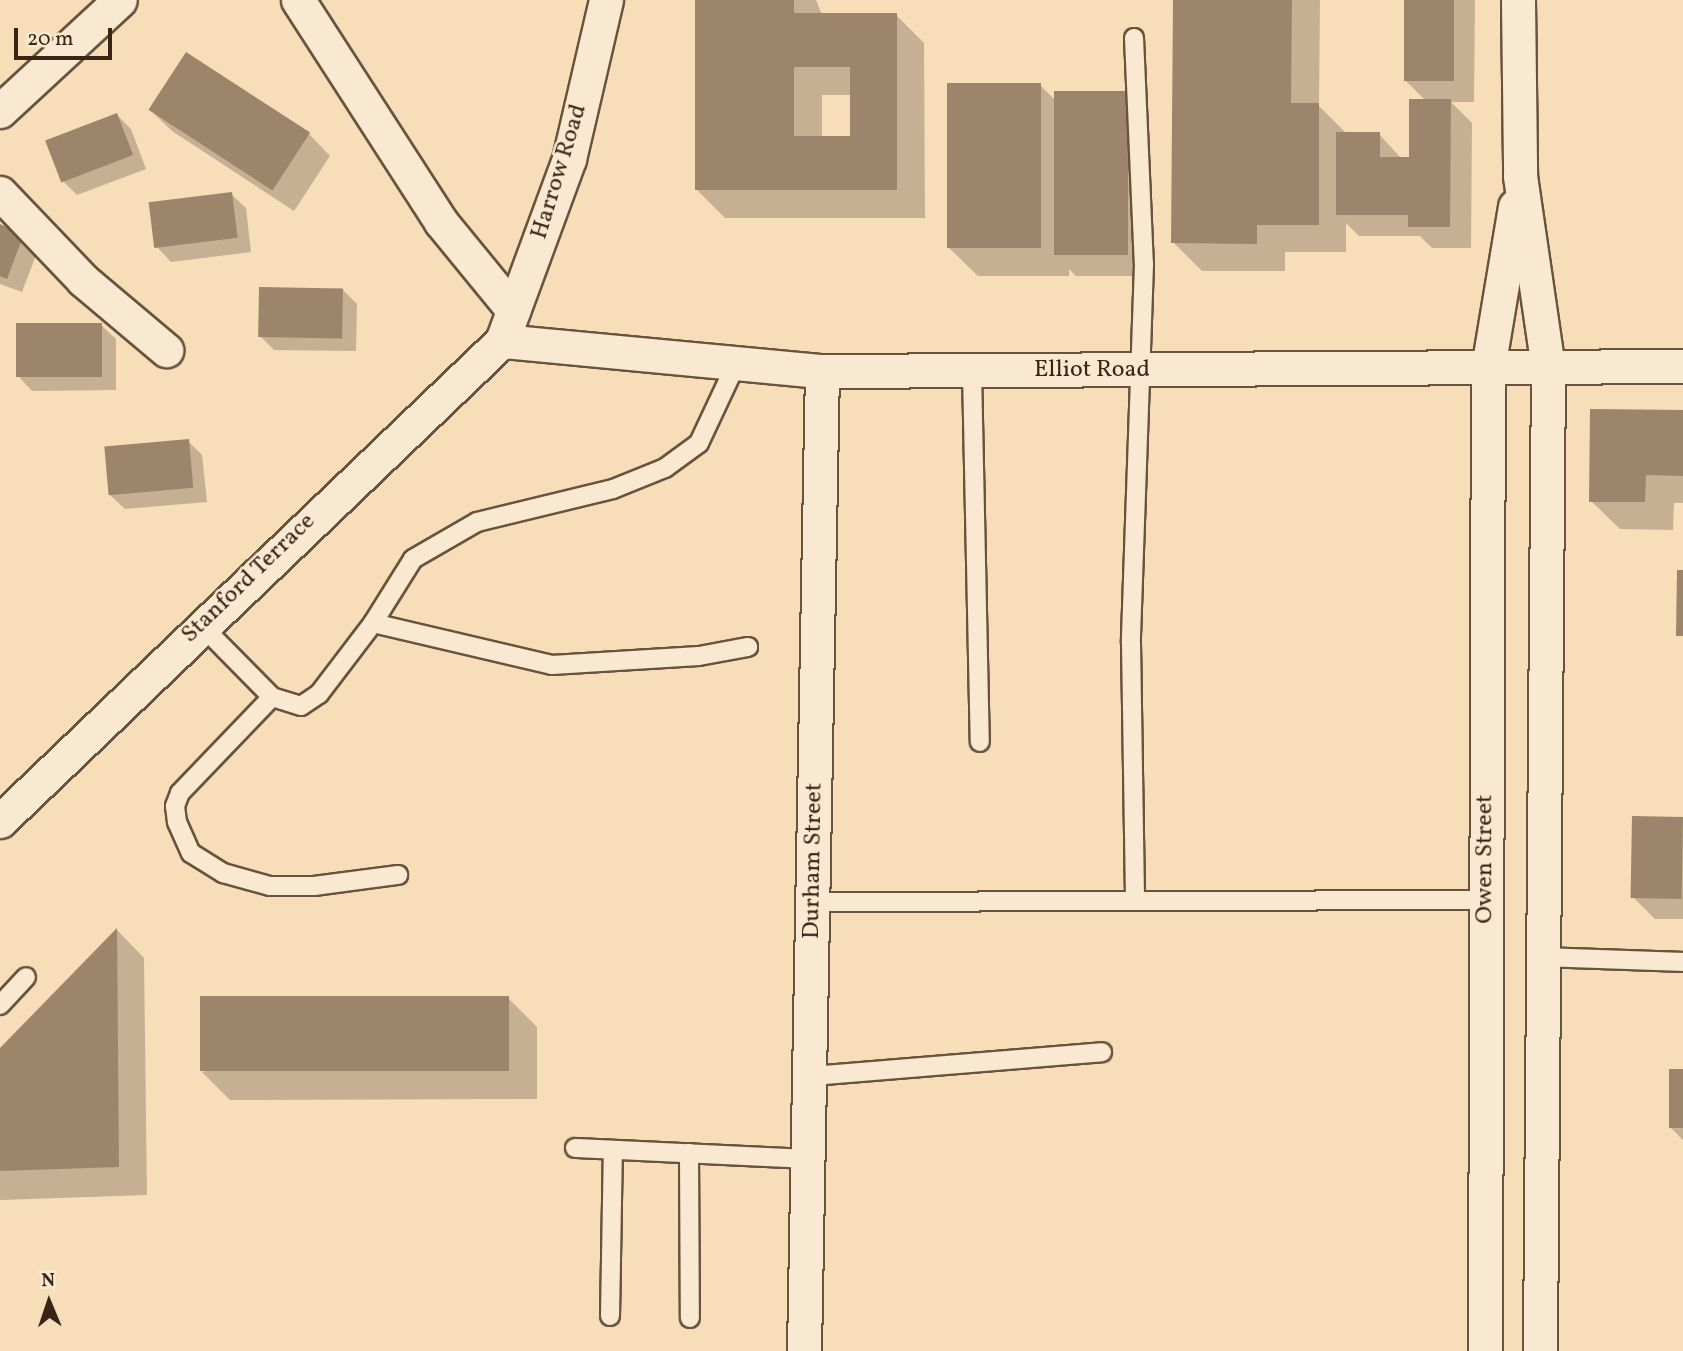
<!DOCTYPE html>
<style>
body{margin:0}
#map{position:relative;width:1683px;height:1351px;overflow:hidden;background:#f7ddb8;font-family:Vollkorn,serif}
div>[style]{position:absolute}
.shadow>*{inset:0;background:#0003}
.building>*{inset:0;background:#9c856a;transform-origin:0 0}
.roads{filter:drop-shadow(2px 0 #68533e) drop-shadow(-2px 0 #68533e) drop-shadow(0 2px #68533e) drop-shadow(0 -2px #68533e)}
.lane>*{height:18px;margin:-9px;padding:0 9px;transform-origin:9px;border-radius:9px;background:#fae9d1}
.street>*{height:33px;margin:-16.5px;padding:0 16.5px;transform-origin:16.5px;border-radius:16.5px;background:#fae9d1}
span{translate:-50% -50%;white-space:nowrap;text-align:center;line-height:1.15;-webkit-text-stroke:5px #fae9d1;paint-order:stroke}
.street-label{font-size:24px;color:#392515}
.north{position:absolute;left:14px;top:1267px;width:70px;height:70px;-webkit-text-stroke:5px #fae9d1;paint-order:stroke;rotate:358deg;font-size:19px;font-weight:700;line-height:28px;text-align:center;color:#392515}
.north::after{content:'';display:block;margin:auto;width:24px;height:32px;background:#392515;clip-path:polygon(50% 0,100% 100%,50% 72%,0 100%)}
.scale{position:absolute;left:14px;top:28px;width:98px;height:32px;box-sizing:border-box;border:4px solid #392515;border-top:0;padding-left:9px;font-size:21px;line-height:24px;white-space:nowrap;color:#392515;-webkit-text-stroke:5px #fae9d1;paint-order:stroke}
</style>
<div id="map">
<div class="shadow">
<i style="clip-path:polygon(evenodd,696px 0,816px 0,822px 15px,896px 15px,924px 43px,925px 218px,725px 218px,697px 190px,696px 0,822px 95px,851px 95px,851px 137px,822px 138px,822px 95px)"></i>
<i style="clip-path:polygon(1175px 0,1320px 0,1319px 106px,1347px 134px,1379px 134px,1401px 158px,1410px 159px,1426px 101px,1405px 80px,1406px 0,1475px 0,1474px 102px,1451px 102px,1472px 123px,1471px 248px,1432px 248px,1420px 236px,1359px 236px,1346px 223px,1346px 252px,1285px 252px,1285px 271px,1202px 271px,1173px 242px)"></i>
<i style="clip-path:polygon(1040px 85px,1055px 100px,1127px 93px,1149px 115px,1148px 276px,1076px 276px,1069px 269px,1069px 276px,978px 276px,949px 248px)"></i>
<i style="clip-path:polygon(150px 110px,309px 134px,330px 156px,294px 211px,172px 131px)"></i>
<i style="clip-path:polygon(117px 115px,131px 129px,146px 169px,77px 195px,62px 180px)"></i>
<i style="clip-path:polygon(231px 194px,246px 208px,251px 252px,171px 262px,157px 247px)"></i>
<i style="clip-path:polygon(0 226px,38px 250px,22px 292px,0 284px)"></i>
<i style="clip-path:polygon(343px 290px,357px 304px,356px 351px,274px 350px,260px 336px)"></i>
<i style="clip-path:polygon(101px 325px,116px 339px,116px 390px,32px 391px,18px 376px)"></i>
<i style="clip-path:polygon(1683px 412px,1683px 503px,1674px 503px,1673px 530px,1620px 529px,1591px 501px)"></i>
<i style="clip-path:polygon(188px 441px,202px 455px,207px 502px,125px 509px,110px 495px)"></i>
<i style="clip-path:polygon(1683px 819px,1683px 919px,1655px 919px,1633px 897px)"></i>
<i style="clip-path:polygon(117px 930px,144px 958px,147px 1195px,0 1200px,0 1050px)"></i>
<i style="clip-path:polygon(508px 998px,537px 1027px,537px 1099px,230px 1100px,202px 1072px)"></i>
<i style="clip-path:polygon(1683px 1071px,1683px 1140px,1670px 1127px)"></i>
</div>
<div class="building">
<i style="clip-path:polygon(evenodd,695px 0,794px 0,794px 13px,897px 13px,897px 190px,695px 190px,695px 0,794px 67px,850px 67px,850px 136px,794px 136px,794px 67px)"></i>
<i style="clip-path:polygon(1173px 0,1292px 0,1291px 103px,1319px 103px,1319px 225px,1257px 225px,1257px 244px,1171px 243px)"></i>
<i style="left:1404px;top:0;width:50px;height:81px"></i>
<i style="left:186px;top:52px;width:148px;height:69px;rotate:33deg"></i>
<i style="left:947px;top:83px;width:94px;height:165px"></i>
<i style="left:1054px;top:91px;width:74px;height:164px"></i>
<i style="clip-path:polygon(1409px 99px,1451px 99px,1450px 227px,1408px 227px,1408px 215px,1336px 215px,1336px 132px,1380px 132px,1380px 157px,1409px 157px)"></i>
<i style="left:117px;top:113px;width:45px;height:77px;rotate:69deg"></i>
<i style="left:232px;top:192px;width:46px;height:84px;rotate:83deg"></i>
<i style="clip-path:polygon(0 224px,24px 234px,7px 279px,0 276px)"></i>
<i style="left:259px;top:287px;width:84px;height:50px;rotate:1deg"></i>
<i style="left:16px;top:323px;width:86px;height:54px"></i>
<i style="clip-path:polygon(1590px 409px,1683px 410px,1683px 476px,1646px 475px,1645px 502px,1589px 502px)"></i>
<i style="left:189px;top:439px;width:49px;height:85px;rotate:85deg"></i>
<i style="clip-path:polygon(1677px 570px,1683px 570px,1683px 636px,1676px 636px)"></i>
<i style="left:1632px;top:816px;width:51px;height:82px;rotate:1deg"></i>
<i style="clip-path:polygon(117px 928px,119px 1167px,0 1171px,0 1048px)"></i>
<i style="left:509px;top:996px;width:75px;height:309px;rotate:90deg"></i>
<i style="left:1669px;top:1069px;width:14px;height:59px"></i>
</div>
<div class="roads">
<div class="lane">
<i style="left:1134px;top:38px;width:226px;rotate:87.5deg"></i>
<i style="left:1144px;top:264px;width:379px;rotate:92deg"></i>
<i style="left:1131px;top:643px;width:256px;rotate:89.1deg"></i>
<i style="left:972px;top:371px;width:371px;rotate:88.8deg"></i>
<i style="left:373px;top:623px;width:184px;rotate:13.2deg"></i>
<i style="left:552px;top:665px;width:147px;rotate:-3.5deg"></i>
<i style="left:699px;top:656px;width:50px;rotate:-10.4deg"></i>
<i style="left:201px;top:625px;width:101px;rotate:45.4deg"></i>
<i style="left:272px;top:697px;width:30px;rotate:17deg"></i>
<i style="left:301px;top:706px;width:22px;rotate:-34deg"></i>
<i style="left:319px;top:694px;width:89px;rotate:-52.7deg"></i>
<i style="left:373px;top:623px;width:75px;rotate:-58deg"></i>
<i style="left:413px;top:559px;width:74px;rotate:-30deg"></i>
<i style="left:477px;top:522px;width:140px;rotate:-13.6deg"></i>
<i style="left:613px;top:489px;width:56px;rotate:-22deg"></i>
<i style="left:665px;top:468px;width:42px;rotate:-36.3deg"></i>
<i style="left:699px;top:443px;width:87px;rotate:-64.9deg"></i>
<i style="left:272px;top:697px;width:133px;rotate:133.8deg"></i>
<i style="left:180px;top:793px;width:14px;rotate:111deg"></i>
<i style="left:175px;top:806px;width:16px;rotate:83deg"></i>
<i style="left:177px;top:822px;width:34px;rotate:66deg"></i>
<i style="left:191px;top:853px;width:38px;rotate:32deg"></i>
<i style="left:223px;top:873px;width:49px;rotate:15.5deg"></i>
<i style="left:270px;top:886px;width:44px"></i>
<i style="left:314px;top:886px;width:85px;rotate:-7.5deg"></i>
<i style="left:814px;top:902px;width:672px;rotate:-0.17deg"></i>
<i style="left:1543px;top:957px;width:140px;rotate:2deg"></i>
<i style="left:0;top:1005px;width:38px;rotate:-47deg"></i>
<i style="left:812px;top:1076px;width:291px;rotate:-4.7deg"></i>
<i style="left:575px;top:1148px;width:235px;rotate:2.7deg"></i>
<i style="left:689px;top:1153px;width:165px;rotate:89.7deg"></i>
<i style="left:610px;top:1316px;width:166px;rotate:-89deg"></i>
</div>
<div class="street">
<i style="left:298px;top:0;width:264px;rotate:57.2deg"></i>
<i style="left:441px;top:222px;width:114px;rotate:50.7deg"></i>
<i style="left:1518px;top:0;width:176px;rotate:89.3deg"></i>
<i style="left:1520px;top:176px;width:194px;rotate:81.7deg"></i>
<i style="left:1548px;top:368px;width:983px;rotate:90.47deg"></i>
<i style="left:0;top:111px;width:163px;rotate:-42.8deg"></i>
<i style="left:0;top:193px;width:120px;rotate:46.3deg"></i>
<i style="left:83px;top:280px;width:109px;rotate:40.1deg"></i>
<i style="left:502px;top:341px;width:321px;rotate:5.4deg"></i>
<i style="left:822px;top:371px;width:861px;rotate:-0.33deg"></i>
<i style="left:0;top:821px;width:695px;rotate:-43.72deg"></i>
<i style="left:502px;top:341px;width:194px;rotate:-69.8deg"></i>
<i style="left:569px;top:159px;width:163px;rotate:-76.9deg"></i>
<i style="left:804px;top:1351px;width:980px;rotate:-88.95deg"></i>
<i style="left:1485px;top:1351px;width:983px;rotate:-89.83deg"></i>
<i style="left:1488px;top:368px;width:164px;rotate:-80.5deg"></i>
</div>
</div>
<div class="street-label">
<span style="left:560px;top:172px;rotate:-73deg">Harrow Road</span>
<span style="left:1092px;top:371px">Elliot Road</span>
<span style="left:249px;top:579px;rotate:-44deg">Stanford Terrace</span>
<span style="left:1486px;top:859px;rotate:-90deg">Owen Street</span>
<span style="left:814px;top:861px;rotate:-89deg">Durham Street</span>
</div>
<div class="north">N</div>
<div class="scale">20 m</div>
</div>
